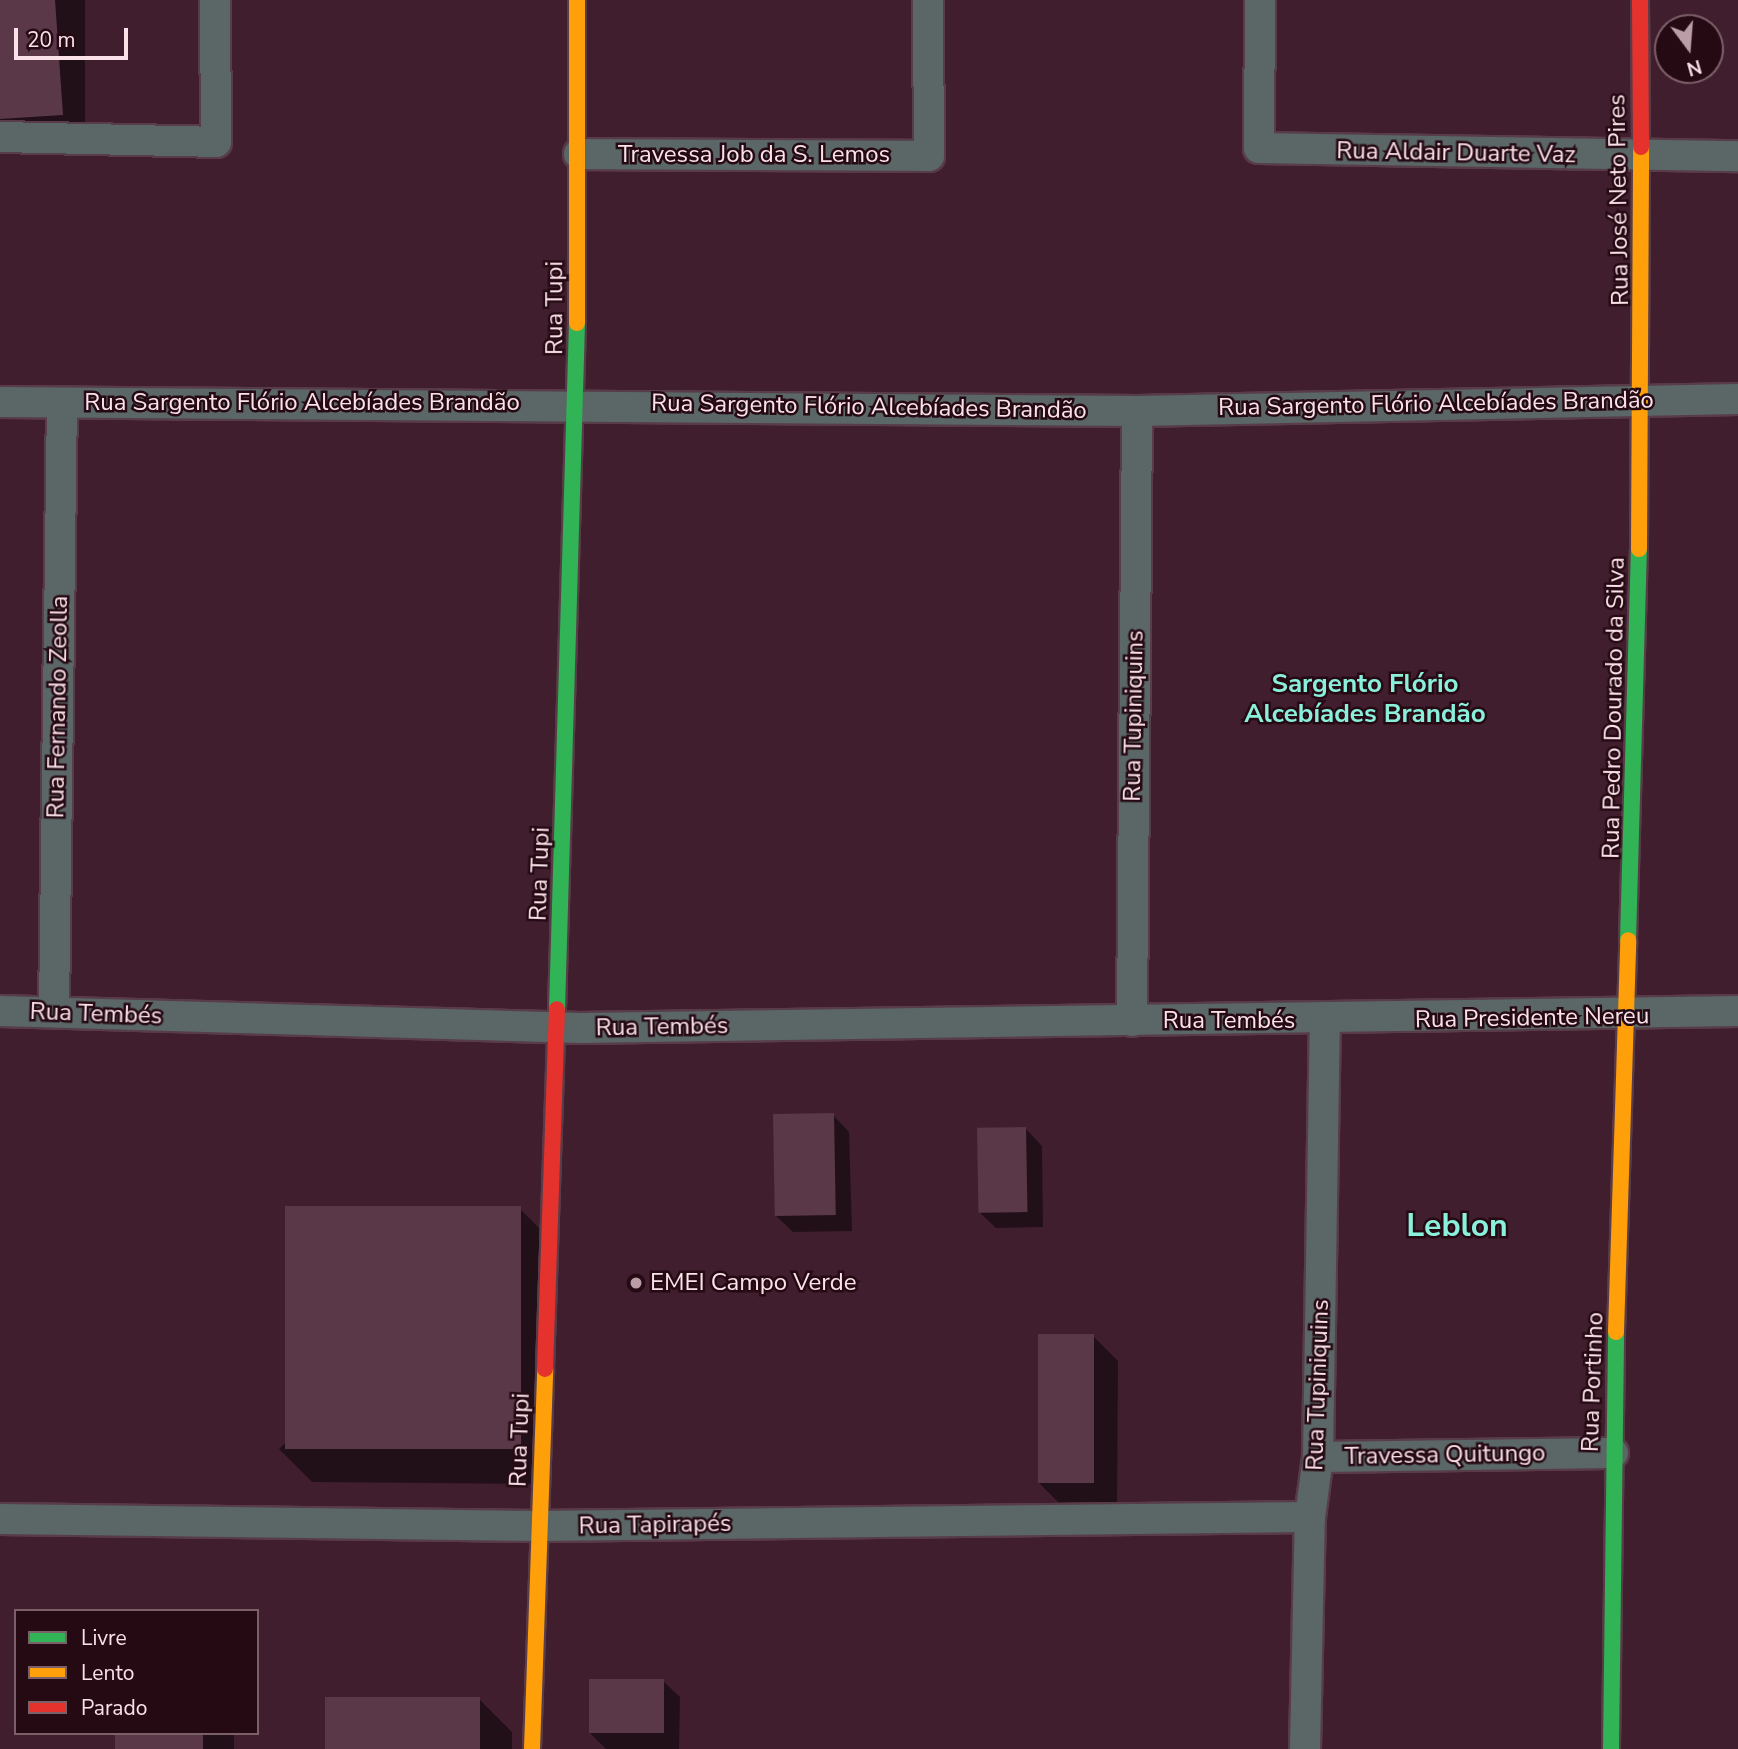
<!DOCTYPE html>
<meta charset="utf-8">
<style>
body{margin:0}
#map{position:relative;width:1738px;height:1749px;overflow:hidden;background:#411e2d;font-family:"Nunito Sans",sans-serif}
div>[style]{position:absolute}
.shadow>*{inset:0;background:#0007;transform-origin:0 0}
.building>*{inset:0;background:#5b3848;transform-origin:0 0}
.roads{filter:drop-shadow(2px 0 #583c48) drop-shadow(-2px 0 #583c48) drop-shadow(0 2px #583c48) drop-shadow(0 -2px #583c48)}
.street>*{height:30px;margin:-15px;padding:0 15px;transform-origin:15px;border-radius:15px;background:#5a6766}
.fast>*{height:16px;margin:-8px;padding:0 8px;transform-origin:8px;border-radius:8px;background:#30b455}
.slow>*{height:16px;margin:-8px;padding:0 8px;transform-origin:8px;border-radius:8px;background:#ff9f0a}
.jam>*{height:16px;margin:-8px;padding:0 8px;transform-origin:8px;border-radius:8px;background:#e5322d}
.dots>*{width:19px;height:19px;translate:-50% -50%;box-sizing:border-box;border:4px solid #250a14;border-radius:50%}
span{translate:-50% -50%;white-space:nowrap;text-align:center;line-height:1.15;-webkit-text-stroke:5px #250a14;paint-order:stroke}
.street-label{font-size:24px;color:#fbe2e9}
.poi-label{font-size:24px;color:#fbe2e9}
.left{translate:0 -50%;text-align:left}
.neighbourhood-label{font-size:26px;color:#8af0dc;font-weight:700}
.district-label{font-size:32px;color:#8af0dc;font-weight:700}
.legend{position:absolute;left:14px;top:1609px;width:245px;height:126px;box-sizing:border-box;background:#250a14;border:2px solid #7b6069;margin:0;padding:9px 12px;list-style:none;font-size:21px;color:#fbe2e9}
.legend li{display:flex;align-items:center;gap:14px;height:35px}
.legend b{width:35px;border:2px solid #7b6069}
.north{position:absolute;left:1654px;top:14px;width:70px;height:70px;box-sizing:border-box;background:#250a14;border:2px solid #7b6069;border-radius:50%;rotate:164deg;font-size:19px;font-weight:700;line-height:28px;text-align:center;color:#fbe2e9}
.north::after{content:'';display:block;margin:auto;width:24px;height:32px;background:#ba9da7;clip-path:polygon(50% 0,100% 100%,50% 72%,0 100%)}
.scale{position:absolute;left:14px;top:28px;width:114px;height:32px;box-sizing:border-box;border:4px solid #fbe2e9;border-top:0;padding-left:9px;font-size:21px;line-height:24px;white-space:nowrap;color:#fbe2e9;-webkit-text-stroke:5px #250a14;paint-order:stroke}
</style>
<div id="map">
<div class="shadow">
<i style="left:0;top:0;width:85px;height:153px"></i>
<i style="clip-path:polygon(833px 1115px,849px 1132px,852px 1231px,793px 1232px,776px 1216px)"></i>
<i style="clip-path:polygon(1026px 1129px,1042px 1146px,1043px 1227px,996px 1228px,979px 1212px)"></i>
<i style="clip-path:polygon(520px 1209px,553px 1242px,544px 1484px,312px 1482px,279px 1449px)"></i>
<i style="clip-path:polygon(1093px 1336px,1118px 1361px,1117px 1507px,1063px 1507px,1038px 1482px)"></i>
<i style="clip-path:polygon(663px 1681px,680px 1697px,679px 1749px,606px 1749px,590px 1733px)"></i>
<i style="clip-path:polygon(479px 1699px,512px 1732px,512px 1749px,327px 1749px)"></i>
<i style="left:116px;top:1733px;width:118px;height:16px"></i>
</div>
<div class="building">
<i style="clip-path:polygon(0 0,55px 0,63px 115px,0 119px)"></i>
<i style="left:834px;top:1113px;width:102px;height:61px;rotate:89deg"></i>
<i style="left:1026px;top:1127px;width:85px;height:49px;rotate:89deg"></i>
<i style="left:285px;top:1206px;width:236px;height:243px"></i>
<i style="left:1038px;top:1334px;width:56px;height:149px"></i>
<i style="left:589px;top:1679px;width:75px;height:54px"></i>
<i style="left:480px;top:1697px;width:52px;height:155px;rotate:90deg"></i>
<i style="left:115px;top:1733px;width:88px;height:16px"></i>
</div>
<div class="roads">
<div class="street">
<i style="left:1260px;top:0;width:148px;rotate:90.4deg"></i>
<i style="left:1259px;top:148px;width:479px;rotate:1deg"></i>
<i style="left:0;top:137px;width:216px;rotate:1.3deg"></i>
<i style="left:216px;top:142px;width:142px;rotate:-90.4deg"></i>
<i style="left:579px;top:154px;width:350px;rotate:0.3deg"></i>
<i style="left:929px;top:156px;width:156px;rotate:-90.4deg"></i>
<i style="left:0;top:402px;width:1137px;rotate:0.45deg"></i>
<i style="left:1137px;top:411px;width:601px;rotate:-1.14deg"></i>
<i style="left:0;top:1011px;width:580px;rotate:1.68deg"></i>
<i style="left:580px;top:1028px;width:1158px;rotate:-0.84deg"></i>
<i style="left:54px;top:1011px;width:608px;rotate:-89.25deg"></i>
<i style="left:1132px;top:1021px;width:610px;rotate:-89.53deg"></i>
<i style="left:1318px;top:1457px;width:295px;rotate:-0.8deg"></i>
<i style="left:0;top:1519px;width:540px;rotate:0.74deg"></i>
<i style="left:540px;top:1526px;width:770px;rotate:-0.67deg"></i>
<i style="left:1305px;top:1749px;width:232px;rotate:-88.8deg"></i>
<i style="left:1310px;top:1517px;width:61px;rotate:-82.4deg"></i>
<i style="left:1318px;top:1457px;width:436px;rotate:-89.1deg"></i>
</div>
<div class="fast">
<i style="left:1628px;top:940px;width:391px;rotate:-88.4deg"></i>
<i style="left:557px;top:1009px;width:686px;rotate:-88.33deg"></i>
<i style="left:1611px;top:1749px;width:417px;rotate:-89.3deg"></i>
</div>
<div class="slow">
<i style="left:577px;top:0;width:323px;rotate:90deg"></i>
<i style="left:1639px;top:549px;width:402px;rotate:-89.7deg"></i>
<i style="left:1616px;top:1332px;width:392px;rotate:-88.2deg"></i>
<i style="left:532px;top:1749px;width:380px;rotate:-88deg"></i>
</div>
<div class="jam">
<i style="left:1640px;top:0;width:147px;rotate:89.6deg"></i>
<i style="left:545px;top:1369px;width:360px;rotate:-88.1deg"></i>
</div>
</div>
<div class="dots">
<i style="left:636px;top:1283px;background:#ba9da7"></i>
</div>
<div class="street-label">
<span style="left:1456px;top:153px;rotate:1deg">Rua Aldair Duarte Vaz</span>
<span style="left:754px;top:155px">Travessa Job da S. Lemos</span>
<span style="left:1619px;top:200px;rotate:-91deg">Rua José Neto Pires</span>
<span style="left:555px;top:308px;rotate:-90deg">Rua Tupi</span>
<span style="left:302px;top:403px">Rua Sargento Flório Alcebíades Brandão</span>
<span style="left:1436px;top:404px;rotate:-1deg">Rua Sargento Flório Alcebíades Brandão</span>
<span style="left:869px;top:407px;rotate:1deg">Rua Sargento Flório Alcebíades Brandão</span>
<span style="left:58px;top:707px;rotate:-89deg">Rua Fernando Zeolla</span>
<span style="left:1614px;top:708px;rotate:-89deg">Rua Pedro Dourado da Silva</span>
<span style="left:1134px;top:716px;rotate:-89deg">Rua Tupiniquins</span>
<span style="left:540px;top:874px;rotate:-88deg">Rua Tupi</span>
<span style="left:96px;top:1014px;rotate:2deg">Rua Tembés</span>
<span style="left:1532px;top:1018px;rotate:-1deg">Rua Presidente Nereu</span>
<span style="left:1229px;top:1021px">Rua Tembés</span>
<span style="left:662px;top:1027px;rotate:-1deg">Rua Tembés</span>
<span style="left:1593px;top:1382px;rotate:-88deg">Rua Portinho</span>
<span style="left:1318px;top:1385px;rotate:-88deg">Rua Tupiniquins</span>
<span style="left:520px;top:1440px;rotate:-88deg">Rua Tupi</span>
<span style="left:1445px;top:1455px;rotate:-1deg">Travessa Quitungo</span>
<span style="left:655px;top:1525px;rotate:-1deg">Rua Tapirapés</span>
</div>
<div class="poi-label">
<span class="left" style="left:650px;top:1283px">EMEI Campo Verde</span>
</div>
<div class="neighbourhood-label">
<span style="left:1365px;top:699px">Sargento Flório<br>Alcebíades Brandão</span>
</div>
<div class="district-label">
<span style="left:1457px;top:1226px">Leblon</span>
</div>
<ul class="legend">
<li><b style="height:9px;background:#30b455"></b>Livre</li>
<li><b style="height:9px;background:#ff9f0a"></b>Lento</li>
<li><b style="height:9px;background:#e5322d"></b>Parado</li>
</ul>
<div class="north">N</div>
<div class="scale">20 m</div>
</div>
